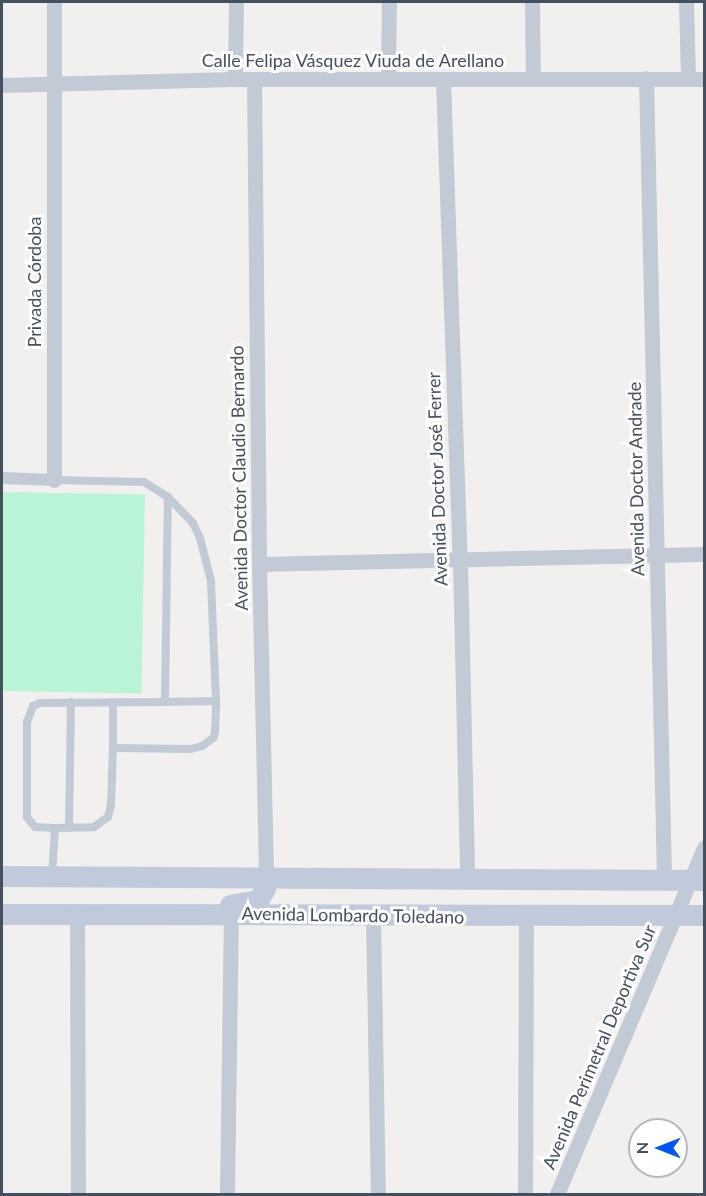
<!DOCTYPE html>
<meta charset="utf-8">
<style>
body{margin:0}
#map{position:relative;width:706px;height:1196px;overflow:hidden;background:#f2f0ef;font-family:Lato,sans-serif}
div>[style]{position:absolute}
.green>*{inset:0;background:#b9f4d6;transform-origin:0 0}
.service>*{height:8px;margin:-4px;padding:0 4px;transform-origin:4px;border-radius:4px;background:#c2cad6}
.pedestrian>*{height:12px;margin:-6px;padding:0 6px;transform-origin:6px;border-radius:6px;background:#c2cad6}
.minor>*{height:15px;margin:-7.5px;padding:0 7.5px;transform-origin:7.5px;border-radius:7.5px;background:#c2cad6}
.secondary>*{height:21px;margin:-10.5px;padding:0 10.5px;transform-origin:10.5px;border-radius:10.5px;background:#c0cadb}
span{translate:-50% -50%;white-space:nowrap;text-align:center;line-height:1.15;-webkit-text-stroke:6px #fff;paint-order:stroke}
.street-label{font-size:18px;color:#45505f}
.frame{position:absolute;inset:0;border:3px solid #45505f;pointer-events:none}
.north{position:absolute;left:628px;top:1118px;width:60px;height:60px;box-sizing:border-box;background:#fff;border:2px solid #b5b9bf;border-radius:50%;rotate:270deg;font-size:16px;font-weight:700;line-height:24px;text-align:center;color:#45505f}
.north::after{content:'';display:block;margin:auto;width:21px;height:27px;background:#0455f8;clip-path:polygon(50% 0,100% 100%,50% 72%,0 100%)}
</style>
<div id="map">
<div class="green">
<i style="left:2px;top:492px;width:143px;height:199px;rotate:1deg"></i>
</div>
<div class="service">
<i style="left:165px;top:702px;width:51px;rotate:-1.1deg"></i>
<i style="left:113px;top:748px;width:46px;rotate:-90deg"></i>
<i style="left:55px;top:828px;width:20px;rotate:-177deg"></i>
<i style="left:35px;top:827px;width:13px;rotate:-129deg"></i>
<i style="left:27px;top:817px;width:95px;rotate:-90deg"></i>
<i style="left:27px;top:722px;width:17px;rotate:-69deg"></i>
<i style="left:33px;top:706px;width:8px;rotate:-23deg"></i>
<i style="left:40px;top:703px;width:125px;rotate:-0.5deg"></i>
<i style="left:165px;top:702px;width:205px;rotate:-89.2deg"></i>
<i style="left:69px;top:828px;width:126px;rotate:-89.1deg"></i>
<i style="left:52px;top:875px;width:47px;rotate:-86.3deg"></i>
<i style="left:55px;top:828px;width:39px;rotate:-1deg"></i>
<i style="left:94px;top:827px;width:17px;rotate:-36deg"></i>
<i style="left:108px;top:817px;width:12px;rotate:-76deg"></i>
<i style="left:111px;top:805px;width:57px;rotate:-88deg"></i>
<i style="left:113px;top:748px;width:78px;rotate:0.7deg"></i>
<i style="left:191px;top:749px;width:11px;rotate:-15deg"></i>
<i style="left:202px;top:746px;width:14px;rotate:-36deg"></i>
<i style="left:213px;top:738px;width:5px;rotate:-68deg"></i>
<i style="left:215px;top:733px;width:32px;rotate:-88deg"></i>
<i style="left:216px;top:701px;width:120px;rotate:-92.4deg"></i>
<i style="left:211px;top:581px;width:44px;rotate:-104.3deg"></i>
<i style="left:200px;top:538px;width:17px;rotate:-115deg"></i>
<i style="left:193px;top:523px;width:36px;rotate:-134deg"></i>
<i style="left:168px;top:497px;width:28px;rotate:-148deg"></i>
<i style="left:144px;top:482px;width:90px;rotate:-178.7deg"></i>
</div>
<div class="pedestrian">
<i style="left:2px;top:478px;width:52px;rotate:2.2deg"></i>
</div>
<div class="minor">
<i style="left:532px;top:2px;width:77px;rotate:89.3deg"></i>
<i style="left:686px;top:2px;width:77px;rotate:88.5deg"></i>
<i style="left:646px;top:78px;width:802px;rotate:88.71deg"></i>
<i style="left:235px;top:79px;width:77px;rotate:-89.3deg"></i>
<i style="left:254px;top:79px;width:485px;rotate:89.4deg"></i>
<i style="left:259px;top:564px;width:312px;rotate:88.7deg"></i>
<i style="left:388px;top:79px;width:77px;rotate:-89.3deg"></i>
<i style="left:443px;top:80px;width:480px;rotate:88deg"></i>
<i style="left:460px;top:560px;width:318px;rotate:88.7deg"></i>
<i style="left:2px;top:85px;width:233px;rotate:-1.5deg"></i>
<i style="left:235px;top:79px;width:469px"></i>
<i style="left:54px;top:480px;width:478px;rotate:-90deg"></i>
<i style="left:259px;top:564px;width:445px;rotate:-1.3deg"></i>
<i style="left:373px;top:915px;width:279px;rotate:89deg"></i>
<i style="left:77px;top:916px;width:278px;rotate:89.8deg"></i>
<i style="left:227px;top:1194px;width:280px;rotate:-89.2deg"></i>
<i style="left:525px;top:1194px;width:277px;rotate:-89.8deg"></i>
<i style="left:557px;top:1194px;width:376px;rotate:-67deg"></i>
</div>
<div class="secondary">
<i style="left:2px;top:876px;width:702px;rotate:0.33deg"></i>
<i style="left:230px;top:905px;width:28px;rotate:-10deg"></i>
<i style="left:258px;top:900px;width:13px;rotate:-58deg"></i>
<i style="left:265px;top:889px;width:13px;rotate:-86deg"></i>
<i style="left:2px;top:914px;width:702px;rotate:0.08deg"></i>
</div>
<div class="street-label">
<span style="left:353px;top:60px">Calle Felipa Vásquez Viuda de Arellano</span>
<span style="left:34px;top:282px;rotate:-90deg">Privada Córdoba</span>
<span style="left:239px;top:478px;rotate:-91deg">Avenida Doctor Claudio Bernardo</span>
<span style="left:437px;top:479px;rotate:-92deg">Avenida Doctor José Ferrer</span>
<span style="left:636px;top:479px;rotate:-91deg">Avenida Doctor Andrade</span>
<span style="left:353px;top:915px;rotate:1deg">Avenida Lombardo Toledano</span>
<span style="left:599px;top:1047px;rotate:-67deg">Avenida Perimetral Deportiva Sur</span>
</div>
<div class="frame"></div>
<div class="north">N</div>
</div>
